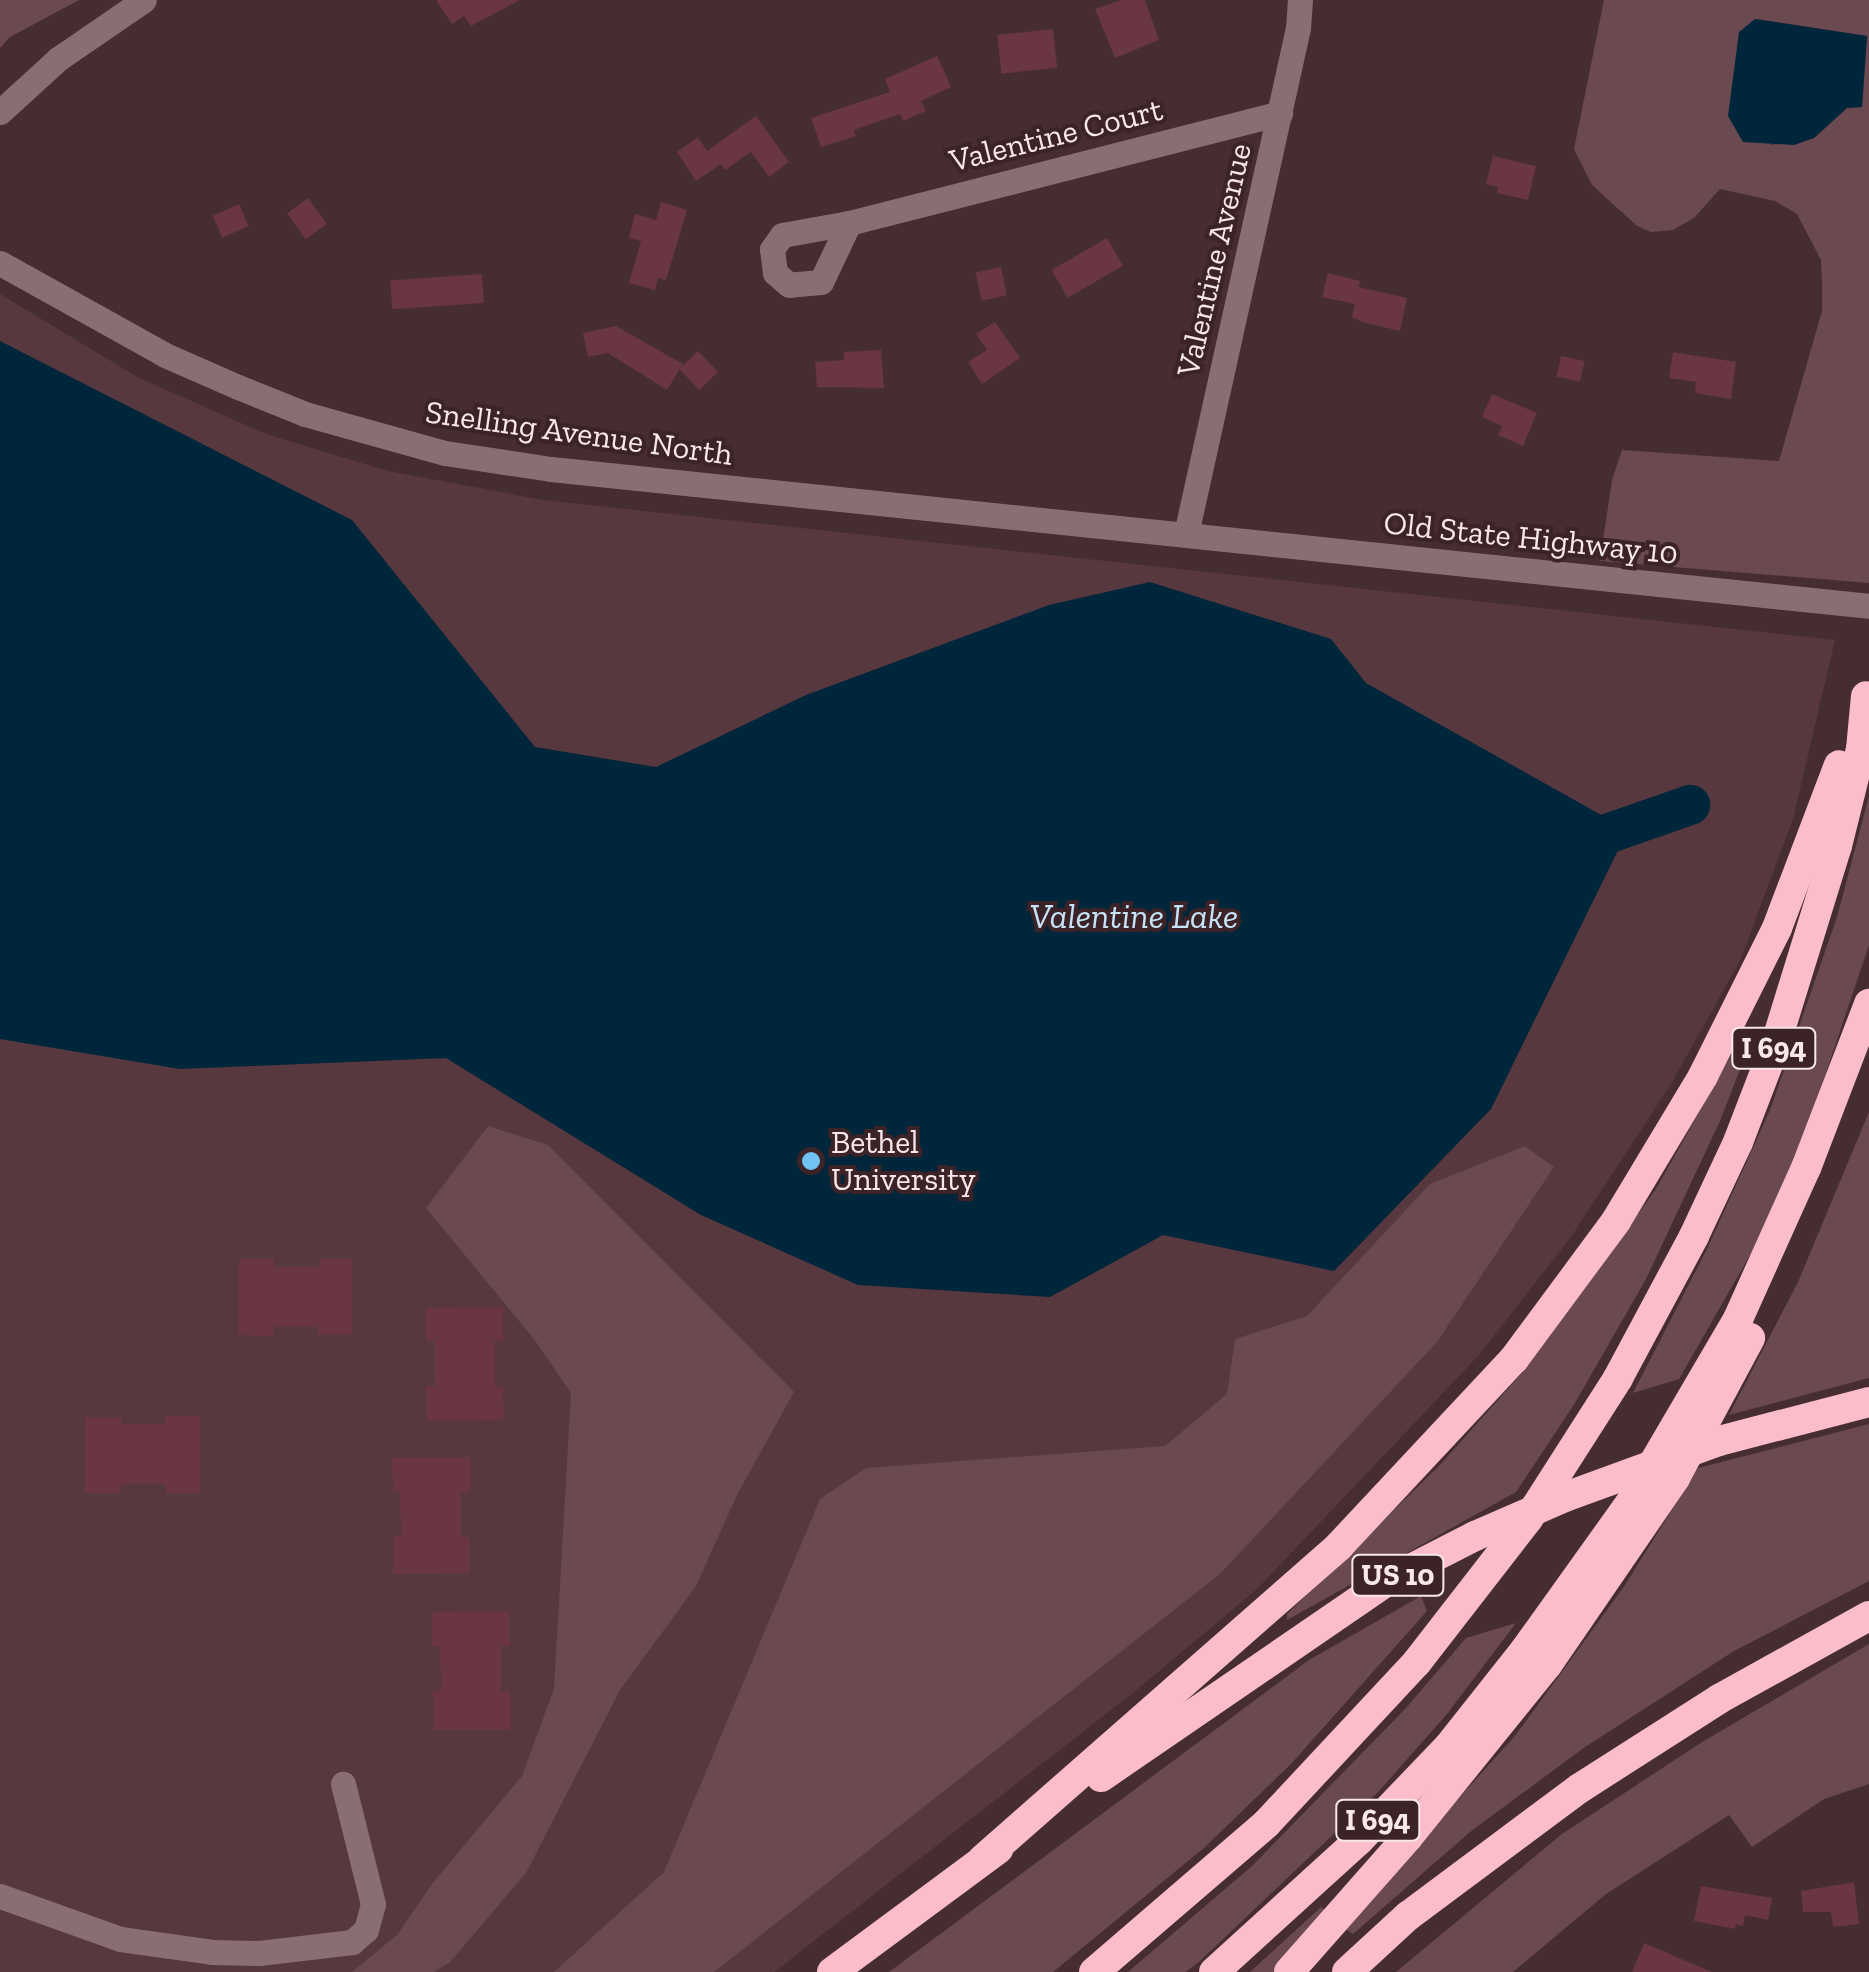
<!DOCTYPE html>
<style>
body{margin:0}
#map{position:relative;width:1869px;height:1972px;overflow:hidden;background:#462d32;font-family:"Zilla Slab",serif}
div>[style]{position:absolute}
.built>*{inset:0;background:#57383e}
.green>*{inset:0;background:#6b4950}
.water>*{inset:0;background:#00263b}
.river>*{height:40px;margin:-20px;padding:0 20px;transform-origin:20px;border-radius:20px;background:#00263b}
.building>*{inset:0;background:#693642;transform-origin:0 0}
.minor>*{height:25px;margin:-12.5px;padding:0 12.5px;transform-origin:12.5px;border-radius:12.5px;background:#896f74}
.highway>*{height:30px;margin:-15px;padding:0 15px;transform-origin:15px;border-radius:15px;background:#fcbdca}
.dots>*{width:28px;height:28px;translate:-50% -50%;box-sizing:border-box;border:5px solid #3b2328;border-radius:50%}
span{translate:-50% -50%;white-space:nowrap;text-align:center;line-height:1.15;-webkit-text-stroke:8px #3b2328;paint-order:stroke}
.shield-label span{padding:2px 8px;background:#3b2328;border:2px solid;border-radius:8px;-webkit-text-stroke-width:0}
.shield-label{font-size:30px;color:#f8e8eb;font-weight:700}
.street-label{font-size:32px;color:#f8e8eb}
.poi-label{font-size:32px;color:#f8e8eb}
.left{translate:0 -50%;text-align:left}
.water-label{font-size:35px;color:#c6e3f7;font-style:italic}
</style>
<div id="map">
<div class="built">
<i style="clip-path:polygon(0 294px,139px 378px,266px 434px,388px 471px,543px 500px,1835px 640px,1793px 819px,1740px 961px,1671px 1084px,1571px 1237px,1479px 1355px,1257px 1589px,1133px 1693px,774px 1972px,0 1972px)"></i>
</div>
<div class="green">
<i style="clip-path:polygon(0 0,79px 0,10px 37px,0 48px)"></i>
<i style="clip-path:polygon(evenodd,1604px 0,1869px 0,1869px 583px,1600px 561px,1612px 480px,1622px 450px,1779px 461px,1822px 311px,1822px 283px,1821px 260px,1797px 214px,1775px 201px,1720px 189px,1694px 218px,1673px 230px,1651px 232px,1637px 226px,1592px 185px,1574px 149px,1604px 0,1756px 19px,1867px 36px,1862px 107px,1847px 108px,1814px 138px,1771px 145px,1756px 19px)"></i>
<i style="clip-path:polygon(1869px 796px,1869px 945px,1810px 1120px,1757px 1243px,1679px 1379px,1633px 1393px,1707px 1249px,1770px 1110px,1837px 917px)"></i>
<i style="clip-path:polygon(1747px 1027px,1755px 1031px,1720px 1121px,1646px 1279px,1575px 1403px,1516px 1492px,1287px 1620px,1287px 1614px,1439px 1466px,1522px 1373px,1656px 1189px)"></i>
<i style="clip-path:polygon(1869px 1112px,1869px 1378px,1729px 1415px,1798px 1282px)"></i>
<i style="clip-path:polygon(488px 1126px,548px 1145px,794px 1392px,737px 1495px,696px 1586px,620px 1690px,526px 1873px,450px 1962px,434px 1972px,352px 1972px,397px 1935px,432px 1884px,522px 1776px,554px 1689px,571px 1393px,534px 1339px,426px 1208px)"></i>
<i style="clip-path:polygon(1525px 1146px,1554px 1167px,1437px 1342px,1221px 1573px,714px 1972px,554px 1972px,664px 1872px,820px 1499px,866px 1468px,1165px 1446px,1227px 1394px,1235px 1339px,1307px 1316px,1430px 1184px)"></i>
<i style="clip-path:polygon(1869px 1424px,1869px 1581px,1734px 1651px,1585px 1747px,1470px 1832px,1353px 1934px,1342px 1927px,1515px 1736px,1625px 1585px,1698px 1468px)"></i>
<i style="clip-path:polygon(1421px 1596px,1427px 1611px,1291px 1764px,1205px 1847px,1053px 1972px,889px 1972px,1309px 1660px)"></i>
<i style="clip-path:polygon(1516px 1623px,1447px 1714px,1379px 1791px,1201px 1960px,1186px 1972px,1128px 1972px,1252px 1866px,1406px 1708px,1466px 1638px)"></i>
<i style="clip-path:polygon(1869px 1644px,1869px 1784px,1824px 1799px,1752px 1847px,1729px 1815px,1606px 1894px,1513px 1972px,1396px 1972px,1562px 1834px,1702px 1742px)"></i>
<i style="clip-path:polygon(1321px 1907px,1328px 1913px,1276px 1972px,1250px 1972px)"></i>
</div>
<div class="water">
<i style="clip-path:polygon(1755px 19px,1867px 36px,1862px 107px,1847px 108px,1814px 138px,1794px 145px,1743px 142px,1728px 116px,1739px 32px)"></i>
<i style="clip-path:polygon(0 341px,352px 520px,535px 747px,656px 767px,806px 695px,1049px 605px,1150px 582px,1331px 639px,1366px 683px,1628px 830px,1491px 1109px,1334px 1271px,1163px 1235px,1050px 1297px,858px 1285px,701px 1215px,446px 1058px,180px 1069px,0 1039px)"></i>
</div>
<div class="river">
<i style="left:1578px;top:844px;width:119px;rotate:-19.2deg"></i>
</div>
<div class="building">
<i style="clip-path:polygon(436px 0,520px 0,471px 26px,464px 16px,452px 24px)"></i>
<i style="clip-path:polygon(1121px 0,1145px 0,1159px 40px,1115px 58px,1095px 9px)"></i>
<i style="left:1053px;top:29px;width:39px;height:56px;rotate:84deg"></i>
<i style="clip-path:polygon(937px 56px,951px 87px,921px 101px,926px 111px,903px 121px,900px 114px,854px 130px,856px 136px,821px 147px,811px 118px,890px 92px,885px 79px)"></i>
<i style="clip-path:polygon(756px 116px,789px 162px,769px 177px,751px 152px,725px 170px,721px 164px,696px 181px,677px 152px,698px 137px,707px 151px)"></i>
<i style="clip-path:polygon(1493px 156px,1536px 166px,1528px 200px,1497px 193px,1498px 187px,1486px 184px)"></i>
<i style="left:308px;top:198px;width:32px;height:26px;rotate:54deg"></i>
<i style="clip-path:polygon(661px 202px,687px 210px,666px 280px,658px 278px,655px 290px,629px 283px,641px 241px,629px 238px,635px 214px,656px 220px)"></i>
<i style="left:239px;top:204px;width:24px;height:29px;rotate:66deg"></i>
<i style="left:1107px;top:238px;width:32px;height:64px;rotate:60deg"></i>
<i style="left:1001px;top:267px;width:29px;height:26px;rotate:78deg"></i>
<i style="clip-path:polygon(1328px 273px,1360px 281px,1359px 287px,1407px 298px,1400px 331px,1362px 322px,1352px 317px,1355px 304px,1322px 297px)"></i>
<i style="left:482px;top:274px;width:29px;height:92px;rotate:86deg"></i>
<i style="clip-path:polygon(995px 322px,1020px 358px,982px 384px,968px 362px,987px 350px,976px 334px)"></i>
<i style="clip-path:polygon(616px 326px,683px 364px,667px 390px,608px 353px,588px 357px,583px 333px)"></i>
<i style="clip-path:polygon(881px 350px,884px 388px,817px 387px,815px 362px,844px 360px,844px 352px)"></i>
<i style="left:698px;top:351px;width:29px;height:26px;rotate:46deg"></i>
<i style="clip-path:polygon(1673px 352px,1736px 362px,1731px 399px,1695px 393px,1696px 382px,1669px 378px)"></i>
<i style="left:1561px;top:356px;width:24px;height:21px;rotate:12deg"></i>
<i style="clip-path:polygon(1492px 394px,1537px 413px,1523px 446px,1498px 435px,1502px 426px,1482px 417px)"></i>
<i style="clip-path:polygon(239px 1259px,274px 1259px,274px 1267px,319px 1267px,319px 1259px,352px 1259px,352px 1335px,318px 1335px,318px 1327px,273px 1327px,273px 1336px,239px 1335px)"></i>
<i style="clip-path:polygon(503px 1307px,503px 1341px,494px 1341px,495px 1387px,503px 1387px,504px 1420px,427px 1421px,426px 1386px,435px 1386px,434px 1341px,426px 1341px,426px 1308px)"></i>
<i style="clip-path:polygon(165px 1416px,200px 1416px,200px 1493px,166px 1493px,166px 1484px,121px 1484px,121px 1493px,85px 1493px,85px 1417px,122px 1417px,121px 1424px,165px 1424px)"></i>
<i style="clip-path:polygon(470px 1457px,470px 1491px,461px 1492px,461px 1537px,469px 1537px,470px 1573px,393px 1574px,393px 1537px,401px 1536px,400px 1492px,393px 1492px,392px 1458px)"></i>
<i style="clip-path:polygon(509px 1611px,510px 1646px,501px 1646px,501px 1691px,510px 1691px,510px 1730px,433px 1730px,433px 1691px,441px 1691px,440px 1646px,432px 1646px,432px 1612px)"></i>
<i style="clip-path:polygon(1854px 1882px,1859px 1924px,1833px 1927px,1831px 1912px,1803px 1912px,1801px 1891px)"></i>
<i style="clip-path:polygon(1701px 1886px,1772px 1898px,1768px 1920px,1745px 1915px,1743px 1926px,1736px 1924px,1735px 1929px,1694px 1921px)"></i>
<i style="clip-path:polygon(1644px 1943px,1712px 1972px,1632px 1972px)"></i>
</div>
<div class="minor">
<i style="left:0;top:112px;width:79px;rotate:-42.4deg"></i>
<i style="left:58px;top:59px;width:104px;rotate:-34.5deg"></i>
<i style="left:849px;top:223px;width:65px;rotate:115.4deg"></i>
<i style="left:821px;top:282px;width:32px;rotate:175deg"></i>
<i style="left:789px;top:285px;width:18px;rotate:-139deg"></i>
<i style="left:775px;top:273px;width:24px;rotate:-97deg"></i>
<i style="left:772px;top:249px;width:17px;rotate:-54deg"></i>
<i style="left:782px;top:235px;width:68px;rotate:-10.2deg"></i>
<i style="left:849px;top:223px;width:445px;rotate:-14.3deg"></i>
<i style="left:0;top:263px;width:189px;rotate:29.1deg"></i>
<i style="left:165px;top:355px;width:80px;rotate:23.7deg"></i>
<i style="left:238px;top:387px;width:72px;rotate:21.9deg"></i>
<i style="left:305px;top:414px;width:145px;rotate:15.6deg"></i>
<i style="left:445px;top:453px;width:107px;rotate:8.6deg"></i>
<i style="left:551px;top:469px;width:1325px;rotate:5.93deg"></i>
<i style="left:1186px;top:534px;width:518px;rotate:-77.52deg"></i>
<i style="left:1298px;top:28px;width:28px;rotate:-86deg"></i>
<i style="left:0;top:1896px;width:127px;rotate:19.7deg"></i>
<i style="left:120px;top:1939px;width:93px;rotate:8deg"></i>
<i style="left:212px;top:1952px;width:47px;rotate:1.2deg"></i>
<i style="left:259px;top:1953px;width:94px;rotate:-6.7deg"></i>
<i style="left:352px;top:1942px;width:18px;rotate:-41deg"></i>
<i style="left:366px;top:1930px;width:27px;rotate:-75deg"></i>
<i style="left:373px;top:1904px;width:124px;rotate:-104deg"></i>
</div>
<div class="highway">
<i style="left:1101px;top:1777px;width:347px;rotate:-34.4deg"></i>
<i style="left:1387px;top:1581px;width:99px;rotate:-27.1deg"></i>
<i style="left:1475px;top:1536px;width:98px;rotate:-23.4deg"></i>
<i style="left:1565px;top:1497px;width:164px;rotate:-20deg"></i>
<i style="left:1719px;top:1441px;width:155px;rotate:-14.6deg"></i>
<i style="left:983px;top:1859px;width:474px;rotate:-41.3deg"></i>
<i style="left:1339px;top:1546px;width:256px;rotate:-46.9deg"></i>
<i style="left:1514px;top:1359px;width:172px;rotate:-53.5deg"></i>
<i style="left:1616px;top:1221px;width:169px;rotate:-59deg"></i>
<i style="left:1703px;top:1076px;width:165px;rotate:-63.4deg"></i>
<i style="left:1777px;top:928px;width:174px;rotate:-69.2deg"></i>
<i style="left:832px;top:1972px;width:207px;rotate:-36.5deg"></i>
<i style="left:1094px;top:1972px;width:227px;rotate:-40.7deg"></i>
<i style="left:1266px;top:1824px;width:221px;rotate:-47deg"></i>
<i style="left:1417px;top:1662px;width:181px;rotate:-52.2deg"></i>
<i style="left:1528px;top:1519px;width:167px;rotate:-57.4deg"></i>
<i style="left:1618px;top:1378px;width:161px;rotate:-61.8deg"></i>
<i style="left:1694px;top:1236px;width:104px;rotate:-64.9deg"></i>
<i style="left:1738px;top:1142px;width:103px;rotate:-68.9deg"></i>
<i style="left:1775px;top:1046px;width:209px;rotate:-72.8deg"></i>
<i style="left:1837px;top:846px;width:100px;rotate:-76.1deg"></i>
<i style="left:1861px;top:749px;width:53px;rotate:-84.6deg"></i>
<i style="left:1214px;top:1972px;width:196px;rotate:-42.3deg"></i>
<i style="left:1359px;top:1840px;width:130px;rotate:-46.2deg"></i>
<i style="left:1449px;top:1746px;width:122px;rotate:-51.6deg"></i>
<i style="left:1525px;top:1650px;width:178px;rotate:-54.4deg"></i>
<i style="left:1629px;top:1505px;width:216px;rotate:-59.6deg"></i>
<i style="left:1738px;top:1319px;width:166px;rotate:-65.8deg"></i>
<i style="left:1806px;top:1168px;width:176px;rotate:-69deg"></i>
<i style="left:1289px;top:1972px;width:180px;rotate:-48.6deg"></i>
<i style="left:1408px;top:1837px;width:221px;rotate:-51.1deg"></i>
<i style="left:1547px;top:1665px;width:227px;rotate:-55.6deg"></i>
<i style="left:1675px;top:1478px;width:159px;rotate:-61.8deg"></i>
<i style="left:1347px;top:1972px;width:83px;rotate:-42.6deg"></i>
<i style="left:1408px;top:1916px;width:214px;rotate:-36.7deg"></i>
<i style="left:1580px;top:1788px;width:165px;rotate:-32.6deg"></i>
<i style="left:1719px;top:1699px;width:171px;rotate:-29deg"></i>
</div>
<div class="dots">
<i style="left:811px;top:1161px;background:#70c2f4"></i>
</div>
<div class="shield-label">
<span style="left:1774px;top:1048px">I 694</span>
<span style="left:1398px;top:1575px">US 10</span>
<span style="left:1378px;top:1820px">I 694</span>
</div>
<div class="street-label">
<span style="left:1056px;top:135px;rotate:-14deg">Valentine Court</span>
<span style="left:1214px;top:260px;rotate:-77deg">Valentine Avenue</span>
<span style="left:579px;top:433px;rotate:8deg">Snelling Avenue North</span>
<span style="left:1531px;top:538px;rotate:6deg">Old State Highway 10</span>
</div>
<div class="poi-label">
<span class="left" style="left:831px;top:1161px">Bethel<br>University</span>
</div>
<div class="water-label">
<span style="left:1134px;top:916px">Valentine Lake</span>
</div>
</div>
